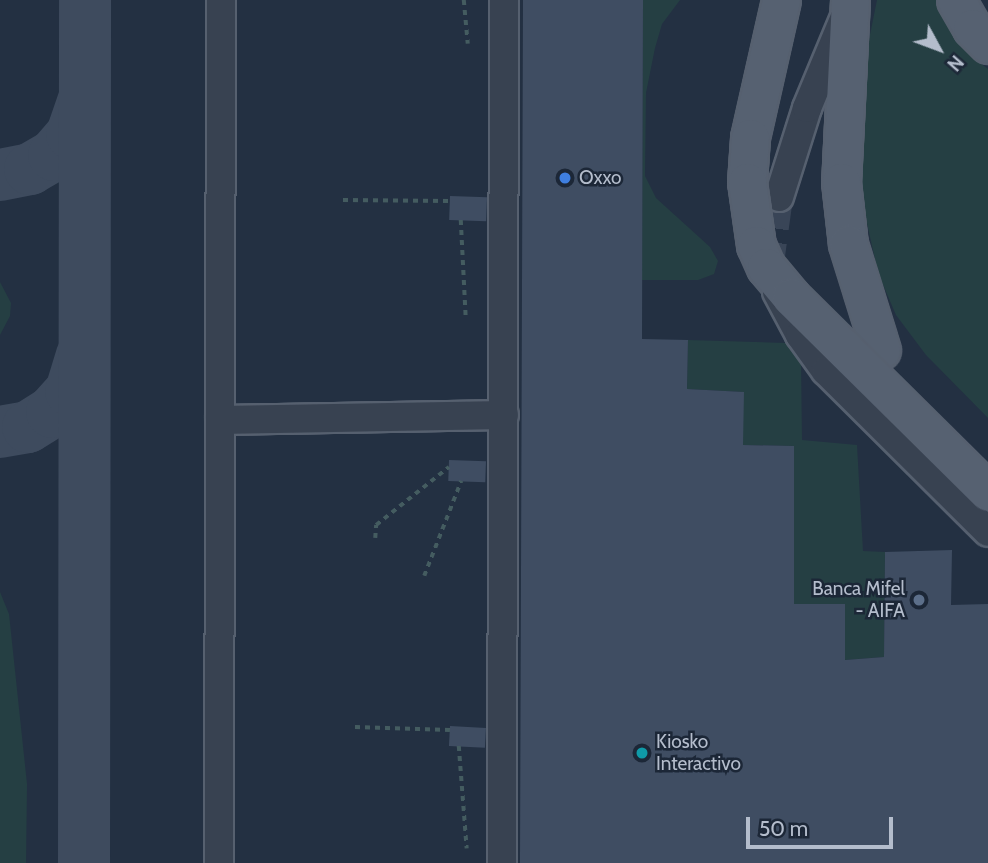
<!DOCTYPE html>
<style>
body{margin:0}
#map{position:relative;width:988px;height:863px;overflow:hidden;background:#233042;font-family:Cabin,sans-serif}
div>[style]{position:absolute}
.green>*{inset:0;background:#253f43}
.taxiway>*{height:52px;margin:-26px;padding:0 26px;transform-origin:26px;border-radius:26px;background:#3e4b5e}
.building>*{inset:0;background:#3f4d62;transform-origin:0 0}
.minor-tunnel>*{height:28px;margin-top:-14px;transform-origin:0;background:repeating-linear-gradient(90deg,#394557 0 28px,transparent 0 42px)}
.path>*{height:3.5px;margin-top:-1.75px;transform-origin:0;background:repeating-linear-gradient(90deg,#445c60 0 5px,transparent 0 10px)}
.roads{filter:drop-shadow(2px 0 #56606f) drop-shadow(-2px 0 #56606f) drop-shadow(0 2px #56606f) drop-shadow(0 -2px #56606f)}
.minor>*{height:28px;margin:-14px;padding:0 14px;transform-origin:14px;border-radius:14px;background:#384251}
.major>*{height:37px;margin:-18.5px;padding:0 18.5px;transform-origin:18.5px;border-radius:18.5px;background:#566171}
.bridges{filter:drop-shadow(2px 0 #56606f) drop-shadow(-2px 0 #56606f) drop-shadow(0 2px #56606f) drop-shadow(0 -2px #56606f)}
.minor-bridge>*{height:28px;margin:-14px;padding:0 14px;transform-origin:14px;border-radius:14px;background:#384251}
.major-bridge>*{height:37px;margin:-18.5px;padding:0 18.5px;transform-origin:18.5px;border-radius:18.5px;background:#566171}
.dots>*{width:19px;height:19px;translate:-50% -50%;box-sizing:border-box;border:4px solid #1c2737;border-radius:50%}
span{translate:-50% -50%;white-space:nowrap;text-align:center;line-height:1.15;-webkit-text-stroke:5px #1c2737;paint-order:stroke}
.poi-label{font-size:19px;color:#b4bdcc}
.left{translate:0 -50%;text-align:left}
.right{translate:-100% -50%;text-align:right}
.north{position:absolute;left:904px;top:14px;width:70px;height:70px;-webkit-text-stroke:5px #1c2737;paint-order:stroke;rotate:131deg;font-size:19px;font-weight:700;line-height:28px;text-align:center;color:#b4bdcc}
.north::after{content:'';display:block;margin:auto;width:24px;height:32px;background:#b4bdcc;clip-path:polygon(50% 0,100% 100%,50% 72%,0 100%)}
.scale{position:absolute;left:746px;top:817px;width:147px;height:32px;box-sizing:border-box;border:4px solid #b4bdcc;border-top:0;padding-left:9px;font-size:21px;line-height:24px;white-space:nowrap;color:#b4bdcc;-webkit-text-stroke:5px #1c2737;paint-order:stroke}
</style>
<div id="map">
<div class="green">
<i style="clip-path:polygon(643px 0,680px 0,662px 24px,655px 48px,646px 93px,645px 176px,656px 198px,710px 247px,718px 261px,714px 274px,698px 280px,642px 280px)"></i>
<i style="clip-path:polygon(877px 0,936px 0,945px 22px,969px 54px,988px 69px,988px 418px,926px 355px,896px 315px,878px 273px,859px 187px,859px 89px)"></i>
<i style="clip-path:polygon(0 282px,11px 303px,10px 316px,0 335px)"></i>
<i style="clip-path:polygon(688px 340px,786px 343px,801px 359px,802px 440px,857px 445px,863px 551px,885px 552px,884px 657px,845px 660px,845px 604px,794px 604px,794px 446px,743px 445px,743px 392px,687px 389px)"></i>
<i style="clip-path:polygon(0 592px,9px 614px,27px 784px,26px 863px,0 863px)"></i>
</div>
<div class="taxiway">
<i style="left:0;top:175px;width:31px;rotate:-11deg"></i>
<i style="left:30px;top:169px;width:28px;rotate:-30deg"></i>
<i style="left:54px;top:155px;width:28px;rotate:-49deg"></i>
<i style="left:72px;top:134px;width:36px;rotate:-71deg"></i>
<i style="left:0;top:432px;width:28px;rotate:-10deg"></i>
<i style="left:28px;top:427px;width:28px;rotate:-32deg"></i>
<i style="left:52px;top:412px;width:28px;rotate:-48deg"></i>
<i style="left:71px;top:391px;width:37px;rotate:-73deg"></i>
<i style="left:84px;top:863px;width:863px;rotate:-89.93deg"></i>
</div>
<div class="building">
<i style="clip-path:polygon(523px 0,643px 0,642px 339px,688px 340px,687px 389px,744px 392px,743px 445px,794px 446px,794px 604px,845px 604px,845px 660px,884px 657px,885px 552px,952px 550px,951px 605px,988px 604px,988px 863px,520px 863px)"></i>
<i style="left:450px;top:196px;width:37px;height:24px;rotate:2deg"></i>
<i style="left:449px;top:460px;width:37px;height:21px;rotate:2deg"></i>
<i style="left:450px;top:726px;width:36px;height:20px;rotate:3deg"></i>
</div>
<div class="minor-tunnel">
<i style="left:769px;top:270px;width:74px;rotate:-82.2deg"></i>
</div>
<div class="path">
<i style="left:464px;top:0;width:44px;rotate:84.8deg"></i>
<i style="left:343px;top:200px;width:107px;rotate:0.5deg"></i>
<i style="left:461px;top:220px;width:100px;rotate:87.1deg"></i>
<i style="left:375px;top:538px;width:13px;rotate:-86deg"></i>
<i style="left:376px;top:525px;width:93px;rotate:-38.5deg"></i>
<i style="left:424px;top:576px;width:102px;rotate:-68.7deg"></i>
<i style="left:355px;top:727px;width:95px;rotate:1.8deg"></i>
<i style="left:459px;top:746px;width:103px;rotate:85.6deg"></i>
</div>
<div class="roads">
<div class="minor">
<i style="left:779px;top:197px;width:93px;rotate:-72.5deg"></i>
<i style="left:807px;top:108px;width:96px;rotate:-67.4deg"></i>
<i style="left:220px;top:420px;width:284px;rotate:-1deg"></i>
<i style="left:219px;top:863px;width:863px;rotate:-89.87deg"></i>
<i style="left:502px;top:863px;width:863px;rotate:-89.87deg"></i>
</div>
<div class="major">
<i style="left:850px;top:0;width:182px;rotate:92.8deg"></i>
<i style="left:841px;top:182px;width:62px;rotate:83.6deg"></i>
<i style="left:848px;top:244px;width:111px;rotate:72.7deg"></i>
<i style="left:956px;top:0;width:32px;rotate:60deg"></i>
<i style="left:972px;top:28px;width:23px;rotate:45deg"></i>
</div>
</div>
<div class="bridges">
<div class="minor-bridge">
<i style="left:777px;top:292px;width:49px;rotate:61.9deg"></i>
<i style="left:800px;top:335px;width:44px;rotate:54.2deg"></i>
<i style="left:826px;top:371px;width:228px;rotate:44.8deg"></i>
</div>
<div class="major-bridge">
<i style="left:781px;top:0;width:141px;rotate:102.7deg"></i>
<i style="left:750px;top:138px;width:44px;rotate:93.9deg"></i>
<i style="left:747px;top:182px;width:64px;rotate:81.9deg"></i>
<i style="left:756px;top:245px;width:24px;rotate:66deg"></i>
<i style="left:766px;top:267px;width:39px;rotate:50deg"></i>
<i style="left:791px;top:297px;width:277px;rotate:44.7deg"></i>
</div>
</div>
<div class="dots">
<i style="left:565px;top:178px;background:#3f7fe0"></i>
<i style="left:919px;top:600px;background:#5c6f8a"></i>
<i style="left:642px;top:753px;background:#0f9aa8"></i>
</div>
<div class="poi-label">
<span class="left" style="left:579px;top:178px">Oxxo</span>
<span class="right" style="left:905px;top:600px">Banca Mifel<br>- AIFA</span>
<span class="left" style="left:656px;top:753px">Kiosko<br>Interactivo</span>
</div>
<div class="north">N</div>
<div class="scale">50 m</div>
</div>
